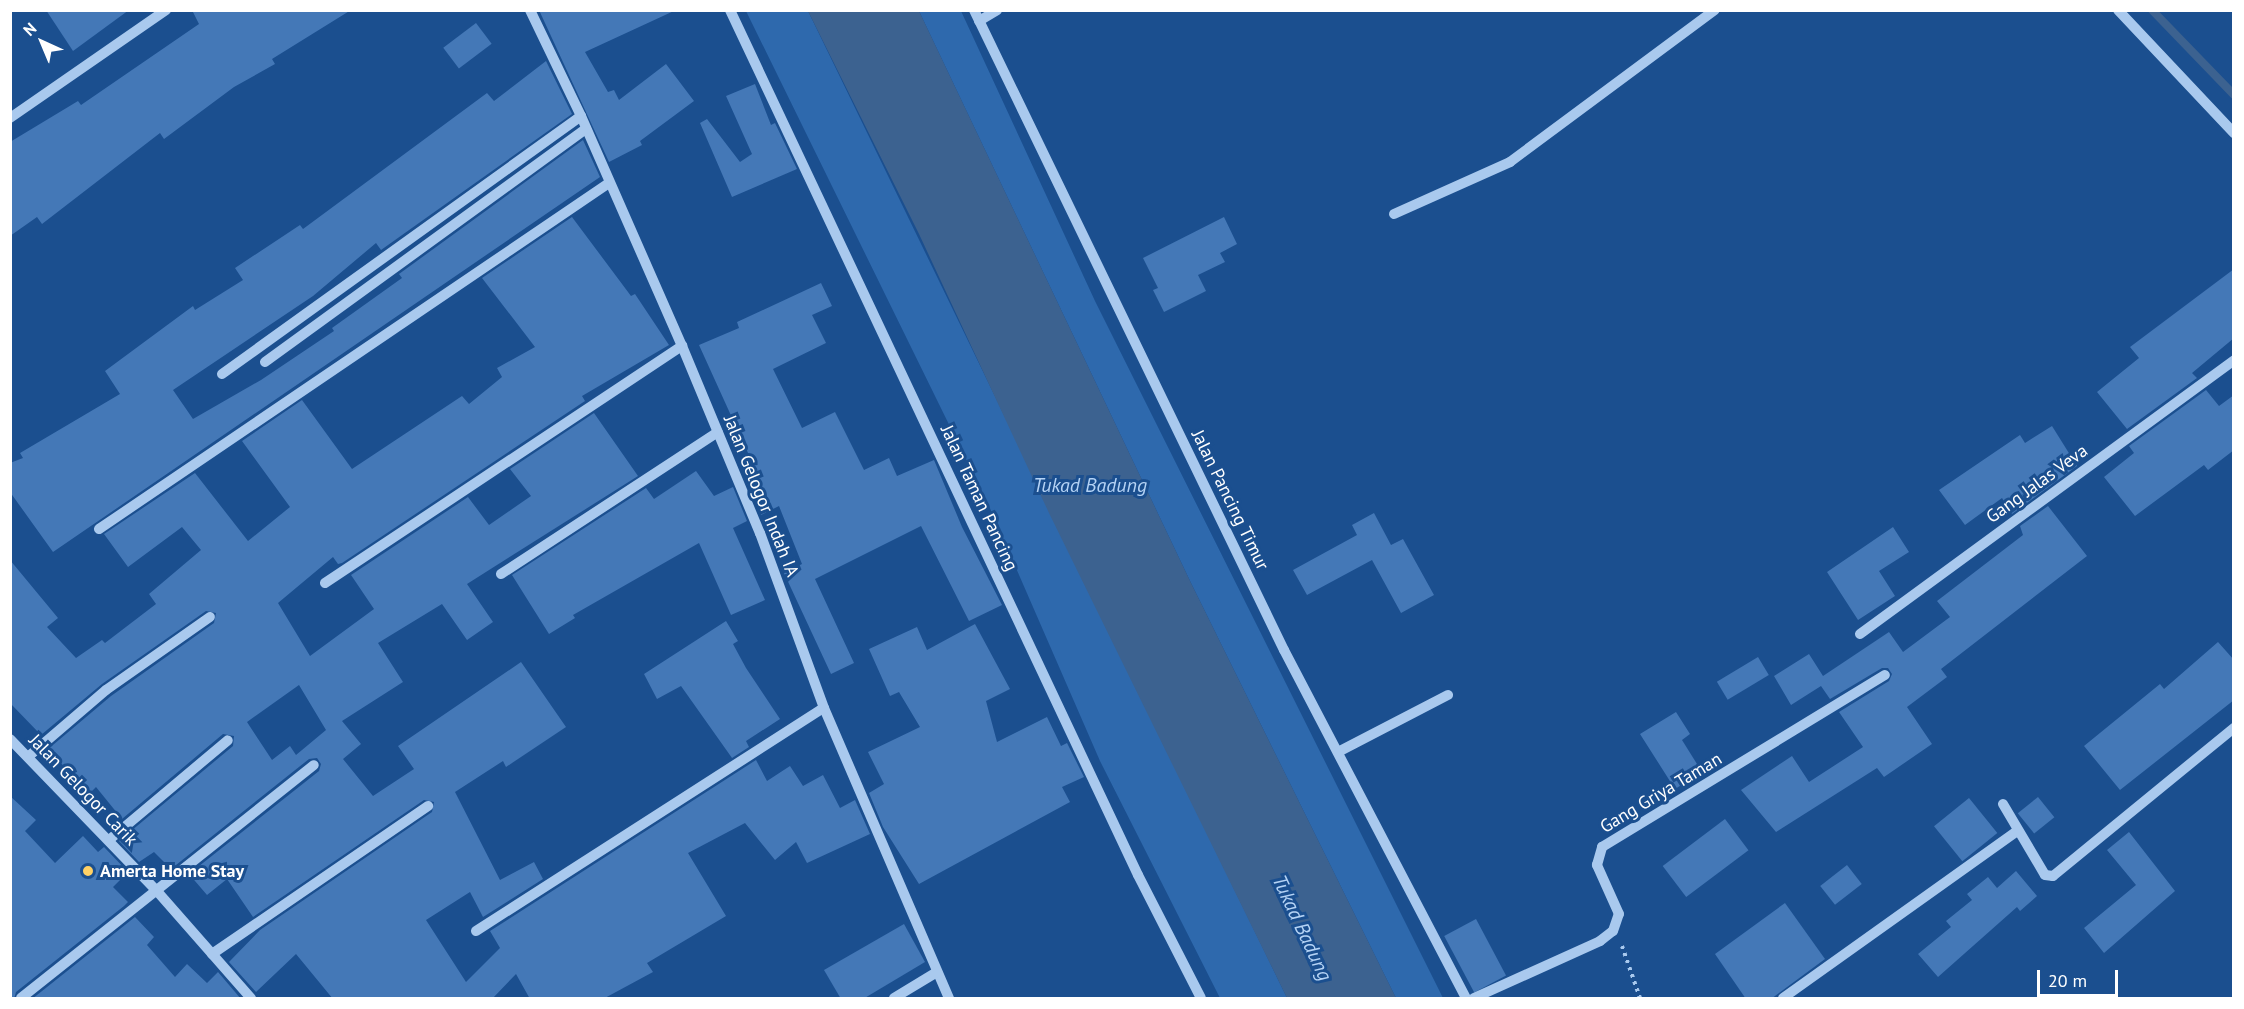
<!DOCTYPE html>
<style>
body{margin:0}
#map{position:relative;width:2244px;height:1009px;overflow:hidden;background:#1b4f8f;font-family:"PT Sans",sans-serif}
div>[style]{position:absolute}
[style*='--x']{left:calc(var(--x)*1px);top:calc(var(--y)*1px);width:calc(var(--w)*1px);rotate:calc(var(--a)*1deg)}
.green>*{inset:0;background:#2e69ad}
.water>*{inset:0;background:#3c6290}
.stream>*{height:8px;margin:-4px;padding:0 4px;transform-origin:4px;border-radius:4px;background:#3c6290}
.building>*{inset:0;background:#4478b7;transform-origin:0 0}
.path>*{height:4px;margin-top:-2px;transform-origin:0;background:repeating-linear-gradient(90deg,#a9c9ee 0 3px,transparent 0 7.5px)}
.minor>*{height:10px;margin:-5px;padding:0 5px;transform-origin:5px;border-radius:5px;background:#a9c9ee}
.dots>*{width:16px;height:16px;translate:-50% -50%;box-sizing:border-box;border:3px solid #1b4f8f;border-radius:50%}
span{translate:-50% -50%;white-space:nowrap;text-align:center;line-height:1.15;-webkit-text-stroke:6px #1b4f8f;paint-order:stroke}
.street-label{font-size:18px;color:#fff}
.poi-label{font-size:18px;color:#fff;font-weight:700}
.left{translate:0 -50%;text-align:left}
.water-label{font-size:20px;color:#b5d3f5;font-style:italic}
.frame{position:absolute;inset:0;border:12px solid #fff;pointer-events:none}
.north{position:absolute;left:12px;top:12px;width:60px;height:60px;-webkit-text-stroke:4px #1b4f8f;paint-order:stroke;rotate:316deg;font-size:16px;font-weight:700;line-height:24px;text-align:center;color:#fff}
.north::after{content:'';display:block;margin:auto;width:21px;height:27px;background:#fff;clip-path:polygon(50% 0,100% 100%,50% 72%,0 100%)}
.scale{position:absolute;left:2037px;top:970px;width:81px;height:27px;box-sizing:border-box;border:3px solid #fff;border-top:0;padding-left:8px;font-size:18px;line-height:21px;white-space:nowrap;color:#fff;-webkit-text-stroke:4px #1b4f8f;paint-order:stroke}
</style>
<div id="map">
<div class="green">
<i style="clip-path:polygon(746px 11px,808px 11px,1287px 998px,1220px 998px,1100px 761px,989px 506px)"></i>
<i style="clip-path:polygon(919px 11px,961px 11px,1095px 301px,1443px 998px,1396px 998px,1191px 583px)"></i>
</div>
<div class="water">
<i style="clip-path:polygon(808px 11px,919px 11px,1191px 583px,1396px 998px,1287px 998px,1049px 513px,919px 234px)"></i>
</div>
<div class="stream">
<i style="--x:2152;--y:10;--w:118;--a:46"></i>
</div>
<div class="building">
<i style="clip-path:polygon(46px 10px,129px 10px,73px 51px)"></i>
<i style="clip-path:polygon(192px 10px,351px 10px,272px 59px,275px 64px,234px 87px,164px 139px,160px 133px,42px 224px,37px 217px,10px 236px,10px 142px,78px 101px,81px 105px,199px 24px)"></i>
<i style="clip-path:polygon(539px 10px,676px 10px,585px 52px,608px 92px,614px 90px,619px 100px,666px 64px,694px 101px,640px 141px,642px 145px,609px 162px)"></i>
<i style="left:476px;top:23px;width:26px;height:41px;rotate:53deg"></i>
<i style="clip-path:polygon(546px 61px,572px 114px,381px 250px,376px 243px,313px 296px,173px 390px,193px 419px,261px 380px,334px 331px,332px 328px,402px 278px,399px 274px,583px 140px,600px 177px,53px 552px,10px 492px,10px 463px,23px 458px,20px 453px,120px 394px,105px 371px,193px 306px,195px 310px,243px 280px,235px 268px,300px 225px,303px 229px,487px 93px,494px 101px)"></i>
<i style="clip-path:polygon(755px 84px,771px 125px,775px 123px,797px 169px,732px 197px,700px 123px,707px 119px,740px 162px,752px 154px,726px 96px)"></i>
<i style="clip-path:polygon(evenodd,572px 217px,631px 296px,635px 294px,669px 345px,582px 396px,585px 401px,342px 563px,338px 564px,333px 557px,278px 603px,310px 656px,374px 609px,351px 575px,468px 497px,489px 525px,531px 496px,510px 469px,594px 413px,638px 476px,467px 584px,493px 622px,467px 640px,442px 604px,378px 643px,403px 682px,342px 721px,361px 744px,343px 759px,373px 796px,414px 769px,398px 746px,521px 662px,566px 727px,506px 767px,503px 761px,455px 792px,500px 880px,534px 862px,543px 879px,483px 917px,470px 892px,426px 920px,466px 982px,500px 948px,490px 931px,756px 760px,767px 781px,790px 766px,803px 786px,823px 775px,840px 808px,855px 800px,870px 834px,807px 863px,796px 842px,775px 860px,745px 823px,688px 853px,726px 916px,647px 963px,653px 972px,603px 999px,530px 999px,516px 974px,492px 999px,333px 999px,296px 954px,256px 992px,229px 962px,260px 930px,432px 812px,434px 802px,424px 800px,253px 917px,227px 879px,207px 895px,189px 874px,319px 771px,321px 764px,317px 758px,309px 759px,171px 869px,154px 852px,139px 862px,119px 841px,233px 746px,234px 736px,223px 734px,122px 819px,96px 787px,91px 792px,47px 750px,111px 696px,214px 623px,216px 613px,206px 611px,102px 684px,41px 735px,10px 703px,10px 560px,58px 618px,47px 627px,76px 658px,102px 640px,105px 643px,156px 604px,149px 594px,201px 550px,182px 527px,128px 567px,104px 534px,195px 473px,248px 541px,290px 507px,242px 441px,302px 400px,352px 469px,462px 396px,469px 404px,502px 377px,497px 368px,535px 347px,482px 278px,572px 217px,299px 685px,326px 730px,296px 755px,290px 746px,272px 760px,247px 722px,299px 685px)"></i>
<i style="clip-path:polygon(1224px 217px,1237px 244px,1220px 253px,1225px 262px,1198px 275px,1206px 291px,1164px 312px,1153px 290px,1158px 288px,1143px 258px)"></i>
<i style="clip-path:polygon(2234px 269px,2234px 338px,2192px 373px,2197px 378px,2127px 429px,2097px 392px,2139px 358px,2130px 347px)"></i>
<i style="clip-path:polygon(821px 283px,832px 306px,812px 315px,826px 343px,773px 369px,802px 428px,835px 412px,864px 470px,889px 458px,897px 476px,934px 460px,962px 527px,1002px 605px,969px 621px,921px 526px,815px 579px,854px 663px,831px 674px,784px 573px,802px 564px,779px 506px,761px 515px,746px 481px,758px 475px,699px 345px,739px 328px,737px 322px)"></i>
<i style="clip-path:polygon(2206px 390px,2219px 406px,2234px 395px,2234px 450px,2208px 470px,2204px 465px,2135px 516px,2104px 477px,2134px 453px,2129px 446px)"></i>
<i style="clip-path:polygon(2052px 426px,2077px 466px,2012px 514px,2002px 498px,1965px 525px,1939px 490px,2020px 435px,2025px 443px)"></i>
<i style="clip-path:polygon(696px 471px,714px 496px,733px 487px,747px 521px,733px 528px,765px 600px,731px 615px,699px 543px,573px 615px,575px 618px,549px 634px,512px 575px,646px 488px,654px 499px)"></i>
<i style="clip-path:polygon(2048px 506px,2087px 556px,1941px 669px,1947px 677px,1907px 707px,1932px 744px,1884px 777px,1877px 768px,1776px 832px,1741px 790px,1792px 756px,1809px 782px,1863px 747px,1839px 712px,1889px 681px,1892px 674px,1888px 668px,1882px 668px,1830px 699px,1821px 686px,1791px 705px,1774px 676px,1809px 654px,1823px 676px,1889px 632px,1903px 652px,1950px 617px,1937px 601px,2023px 535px,2020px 526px)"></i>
<i style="clip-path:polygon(1374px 513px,1391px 545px,1403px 539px,1434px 595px,1401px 613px,1372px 560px,1307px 595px,1293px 570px,1357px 535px,1352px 525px)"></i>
<i style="clip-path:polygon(1893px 527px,1909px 552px,1879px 571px,1895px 596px,1858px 620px,1827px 572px)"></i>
<i style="clip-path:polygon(726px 621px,738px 641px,733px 644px,746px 668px,780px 719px,746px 741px,749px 747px,732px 758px,681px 686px,657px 699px,644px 674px)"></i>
<i style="clip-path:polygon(975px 624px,1010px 689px,986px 701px,997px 742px,1047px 717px,1061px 746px,1067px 743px,1084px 777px,1062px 787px,1070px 802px,919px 884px,883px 827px,869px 793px,884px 784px,868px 752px,920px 727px,899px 692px,890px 696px,869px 649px,917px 627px,927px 650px)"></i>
<i style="clip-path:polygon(2218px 642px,2234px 660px,2234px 700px,2120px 790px,2084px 746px,2160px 684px,2164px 689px)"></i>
<i style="left:1758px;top:657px;width:21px;height:48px;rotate:59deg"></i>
<i style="clip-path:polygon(1676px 712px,1690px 734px,1682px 740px,1702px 772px,1675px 789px,1640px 734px)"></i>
<i style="clip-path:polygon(10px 796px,36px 820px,25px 831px,55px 863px,83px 836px,98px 852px,104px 847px,128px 872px,113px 887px,128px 902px,124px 906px,16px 992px,14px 999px,10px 999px)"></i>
<i style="left:2038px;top:797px;width:26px;height:26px;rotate:51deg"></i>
<i style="left:1969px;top:798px;width:45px;height:45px;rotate:51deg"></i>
<i style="left:1725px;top:819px;width:39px;height:78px;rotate:53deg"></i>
<i style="clip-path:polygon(2129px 832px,2175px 891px,2104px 953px,2084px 928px,2136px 885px,2107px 850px)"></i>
<i style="left:1847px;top:865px;width:24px;height:34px;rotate:52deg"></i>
<i style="clip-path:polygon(2016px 871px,2037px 896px,2020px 911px,2017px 907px,1938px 977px,1918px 954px,1951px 927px,1946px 921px,1972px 900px,1967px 894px,1988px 877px,1997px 888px)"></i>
<i style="clip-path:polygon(1785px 903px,1825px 959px,1771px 999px,1746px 999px,1715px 954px)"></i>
<i style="clip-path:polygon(135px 917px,154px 937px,147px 945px,175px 977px,187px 964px,207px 983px,218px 972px,241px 999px,32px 999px)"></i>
<i style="left:1476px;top:919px;width:64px;height:36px;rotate:62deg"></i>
<i style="clip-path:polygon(904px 924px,925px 962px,863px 999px,841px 999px,824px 970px)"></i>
</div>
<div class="path">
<i style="--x:1622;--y:946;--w:55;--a:70.9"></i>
</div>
<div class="minor">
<i style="--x:530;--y:10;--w:118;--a:64.3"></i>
<i style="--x:581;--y:116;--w:251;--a:66.3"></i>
<i style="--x:682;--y:346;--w:203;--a:67.4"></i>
<i style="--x:760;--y:533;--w:186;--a:69.9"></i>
<i style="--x:824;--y:708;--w:316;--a:66.7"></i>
<i style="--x:730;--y:10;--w:956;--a:64.75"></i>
<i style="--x:1138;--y:875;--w:138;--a:62.9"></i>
<i style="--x:974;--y:10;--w:711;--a:64.16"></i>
<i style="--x:1284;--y:650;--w:393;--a:62.4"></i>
<i style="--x:2118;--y:10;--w:169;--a:46.7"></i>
<i style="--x:979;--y:21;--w:21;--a:-31"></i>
<i style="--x:10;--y:118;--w:190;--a:-34.7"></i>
<i style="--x:1394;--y:214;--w:127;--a:-24.1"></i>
<i style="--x:1510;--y:162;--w:255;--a:-36.6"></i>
<i style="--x:265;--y:362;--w:397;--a:-36"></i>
<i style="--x:222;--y:374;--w:442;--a:-35.7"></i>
<i style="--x:99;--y:529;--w:616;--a:-34.15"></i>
<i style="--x:501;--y:574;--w:259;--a:-33.2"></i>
<i style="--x:325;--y:583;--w:429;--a:-33.6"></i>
<i style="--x:1860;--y:634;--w:464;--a:-36.2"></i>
<i style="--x:10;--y:739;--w:210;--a:46"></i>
<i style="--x:156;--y:890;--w:144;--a:48.7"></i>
<i style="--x:1338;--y:752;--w:124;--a:-27.4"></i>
<i style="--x:29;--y:756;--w:101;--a:-40.6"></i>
<i style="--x:106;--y:690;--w:127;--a:-35.1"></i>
<i style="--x:2003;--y:804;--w:82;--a:59.4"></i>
<i style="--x:2045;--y:875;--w:8;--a:7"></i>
<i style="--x:2053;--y:876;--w:234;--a:-39.3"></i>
<i style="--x:109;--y:840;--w:155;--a:-40"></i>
<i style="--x:476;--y:931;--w:413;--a:-32.7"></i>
<i style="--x:212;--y:954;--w:262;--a:-34.4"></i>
<i style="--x:21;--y:998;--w:374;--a:-38.5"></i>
<i style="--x:894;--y:998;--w:50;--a:-31.2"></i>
<i style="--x:1474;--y:998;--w:138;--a:-24.3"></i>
<i style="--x:1600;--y:941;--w:16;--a:-38"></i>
<i style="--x:1613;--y:931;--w:18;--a:-71"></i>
<i style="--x:1619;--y:914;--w:54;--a:-114.2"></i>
<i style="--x:1597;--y:865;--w:19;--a:-74"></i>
<i style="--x:1602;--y:847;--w:331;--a:-31.3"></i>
<i style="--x:1783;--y:998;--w:287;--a:-35.5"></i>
</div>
<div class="dots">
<i style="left:88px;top:871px;background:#ffd166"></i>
</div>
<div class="street-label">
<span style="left:2037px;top:484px;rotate:-36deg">Gang Jalas Veva</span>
<span style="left:761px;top:496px;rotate:68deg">Jalan Gelogor Indah IA</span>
<span style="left:979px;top:498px;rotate:65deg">Jalan Taman Pancing</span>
<span style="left:1230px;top:500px;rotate:64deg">Jalan Pancing Timur</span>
<span style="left:83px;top:790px;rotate:46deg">Jalan Gelogor Carik</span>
<span style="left:1661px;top:793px;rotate:-31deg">Gang Griya Taman</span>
</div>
<div class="poi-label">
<span class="left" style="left:100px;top:871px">Amerta Home Stay</span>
</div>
<div class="water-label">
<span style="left:1090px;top:485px">Tukad Badung</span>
<span style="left:1302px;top:928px;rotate:65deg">Tukad Badung</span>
</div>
<div class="frame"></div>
<div class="north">N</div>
<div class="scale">20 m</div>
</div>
